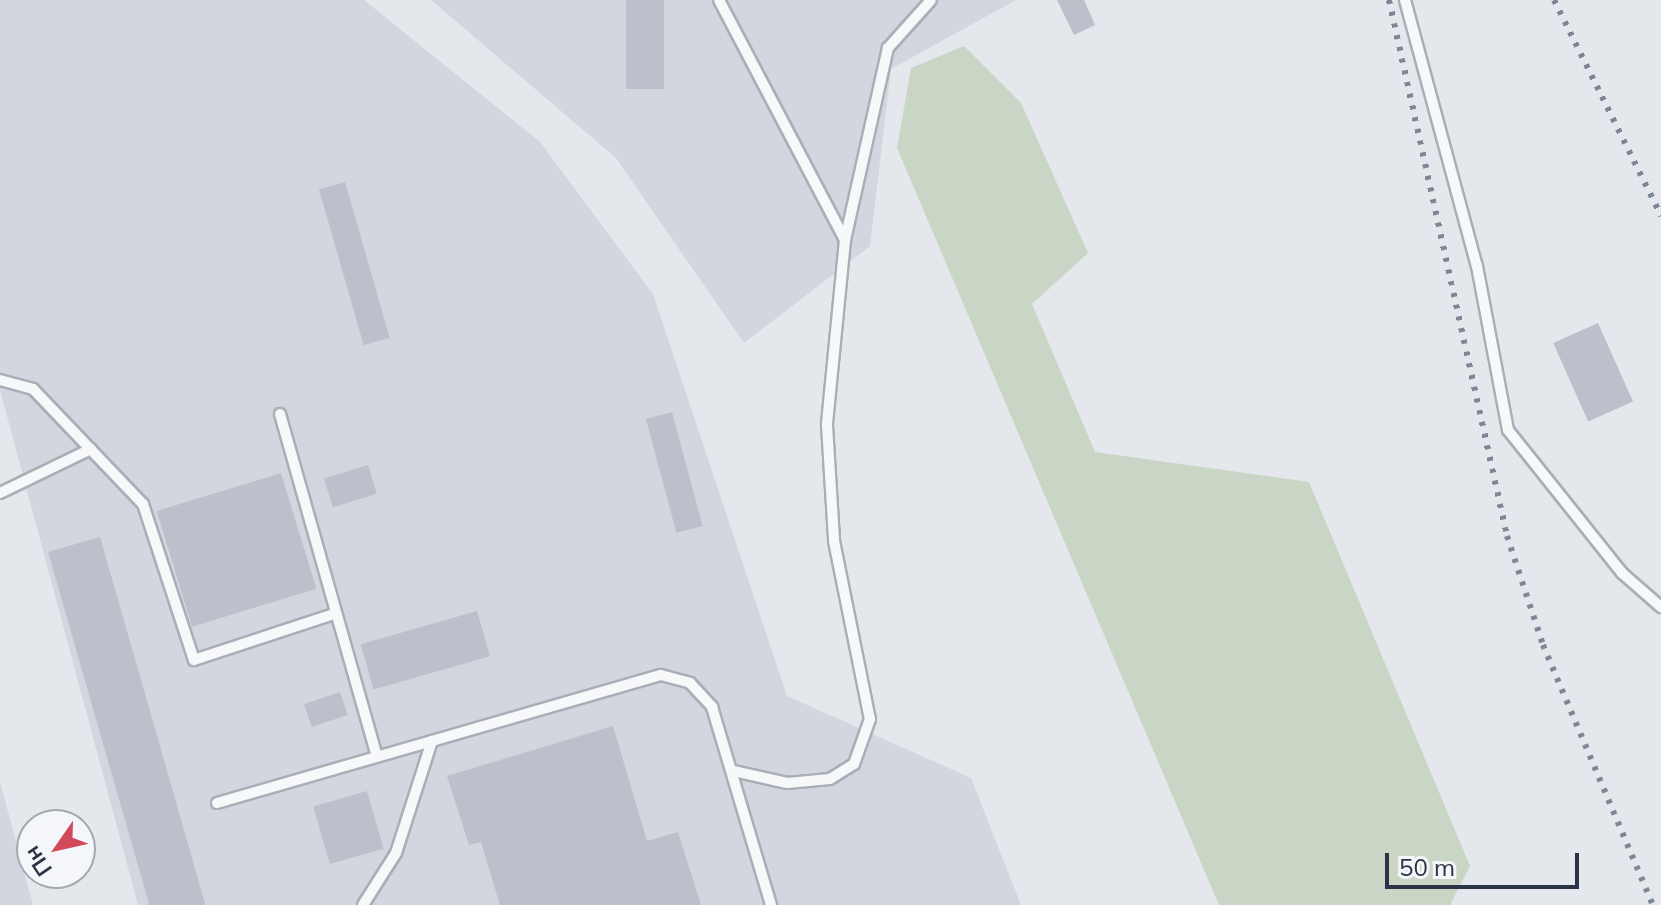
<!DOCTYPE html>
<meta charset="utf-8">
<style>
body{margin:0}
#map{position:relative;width:1661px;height:905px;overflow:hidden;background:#e4e7ec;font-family:Mulish,sans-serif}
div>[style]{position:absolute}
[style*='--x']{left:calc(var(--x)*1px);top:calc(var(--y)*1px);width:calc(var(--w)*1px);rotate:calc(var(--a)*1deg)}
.built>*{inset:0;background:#d2d6de}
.green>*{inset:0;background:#c9d6c5}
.building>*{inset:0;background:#bbc0ca;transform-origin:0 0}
.roads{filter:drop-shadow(2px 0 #a9aeb7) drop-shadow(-2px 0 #a9aeb7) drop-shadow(0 2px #a9aeb7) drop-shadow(0 -2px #a9aeb7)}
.lane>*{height:10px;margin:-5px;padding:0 5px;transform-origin:5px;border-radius:5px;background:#f7f8fa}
.rail>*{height:6px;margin-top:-3px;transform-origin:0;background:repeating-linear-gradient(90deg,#7d8696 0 4px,transparent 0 12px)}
span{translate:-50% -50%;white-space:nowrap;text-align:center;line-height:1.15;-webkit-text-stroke:6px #f4f6f9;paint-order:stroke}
.north{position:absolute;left:16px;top:809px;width:80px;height:80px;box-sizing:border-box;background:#f4f6f9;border:2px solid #a4a8b1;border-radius:50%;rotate:236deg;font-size:22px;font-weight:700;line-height:32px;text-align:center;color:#2b3445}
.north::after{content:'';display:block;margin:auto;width:28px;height:36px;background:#d1495b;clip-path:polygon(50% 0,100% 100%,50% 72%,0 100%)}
.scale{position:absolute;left:1385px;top:853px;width:194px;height:36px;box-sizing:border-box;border:4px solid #2b3445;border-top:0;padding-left:10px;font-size:24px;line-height:28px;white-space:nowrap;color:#2b3445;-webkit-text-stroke:6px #f4f6f9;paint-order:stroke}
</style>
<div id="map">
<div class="built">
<i style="clip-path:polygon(0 0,364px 0,540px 142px,653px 294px,787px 696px,971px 778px,1021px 905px,138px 905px,0 390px)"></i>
<i style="clip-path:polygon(431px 0,1016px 0,891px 69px,870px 246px,744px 343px,616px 158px)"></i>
<i style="clip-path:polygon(0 782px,33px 905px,0 905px)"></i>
</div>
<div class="green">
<i style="clip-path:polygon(964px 46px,1021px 103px,1088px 253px,1032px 304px,1095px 452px,1309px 482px,1470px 866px,1450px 905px,1219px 905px,897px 148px,911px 68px)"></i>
</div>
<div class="building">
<i style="left:626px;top:0;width:38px;height:89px"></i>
<i style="clip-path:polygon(1057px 0,1084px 0,1095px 25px,1074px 35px)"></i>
<i style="left:345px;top:182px;width:162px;height:27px;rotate:74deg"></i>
<i style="left:1598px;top:323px;width:86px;height:49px;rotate:66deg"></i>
<i style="left:672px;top:412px;width:118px;height:27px;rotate:75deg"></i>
<i style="left:368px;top:465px;width:30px;height:46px;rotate:73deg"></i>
<i style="left:281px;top:473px;width:121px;height:130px;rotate:73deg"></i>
<i style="left:100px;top:537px;width:382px;height:54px;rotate:74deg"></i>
<i style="left:477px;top:611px;width:47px;height:121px;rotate:74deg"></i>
<i style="left:340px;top:692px;width:24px;height:38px;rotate:71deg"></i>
<i style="clip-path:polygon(613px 726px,647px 841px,678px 832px,701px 905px,500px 905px,481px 842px,469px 845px,447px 776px)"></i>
<i style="left:367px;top:791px;width:60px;height:56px;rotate:74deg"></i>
</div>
<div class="roads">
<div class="lane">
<i style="--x:719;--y:0;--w:271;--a:62.3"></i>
<i style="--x:845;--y:240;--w:186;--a:95.6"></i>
<i style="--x:827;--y:425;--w:116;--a:86.5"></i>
<i style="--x:834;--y:541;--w:182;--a:78.6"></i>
<i style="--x:870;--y:719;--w:48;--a:109.6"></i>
<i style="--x:854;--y:764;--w:28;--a:148"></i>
<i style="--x:830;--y:779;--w:43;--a:174.7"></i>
<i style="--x:787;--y:783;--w:54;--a:-167.2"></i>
<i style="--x:1405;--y:0;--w:276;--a:74.9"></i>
<i style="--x:1477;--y:266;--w:167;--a:79.3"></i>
<i style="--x:1508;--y:430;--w:183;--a:51.4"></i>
<i style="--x:1622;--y:573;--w:52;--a:41.1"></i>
<i style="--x:845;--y:240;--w:197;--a:-77.4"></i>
<i style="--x:888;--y:48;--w:64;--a:-48.1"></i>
<i style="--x:0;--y:380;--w:34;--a:15"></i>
<i style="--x:33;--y:389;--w:159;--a:46.3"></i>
<i style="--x:143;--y:504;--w:164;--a:71.9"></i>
<i style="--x:194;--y:660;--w:147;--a:-18.2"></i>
<i style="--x:280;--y:414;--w:356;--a:74.2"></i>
<i style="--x:0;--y:493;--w:101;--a:-25.8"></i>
<i style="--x:217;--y:803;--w:462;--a:-16.1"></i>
<i style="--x:661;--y:675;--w:30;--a:15"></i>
<i style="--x:690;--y:683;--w:33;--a:47"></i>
<i style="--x:712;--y:707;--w:207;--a:73.4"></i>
<i style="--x:363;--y:905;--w:62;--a:-57.6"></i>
<i style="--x:396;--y:853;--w:118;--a:-72.2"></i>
</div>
</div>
<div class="rail">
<i style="--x:1389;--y:0;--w:549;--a:77.58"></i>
<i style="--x:1507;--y:536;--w:115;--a:71.7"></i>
<i style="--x:1543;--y:645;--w:282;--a:67.1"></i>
<i style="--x:1554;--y:0;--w:241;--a:63.6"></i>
</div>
<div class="north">Пн</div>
<div class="scale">50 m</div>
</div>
